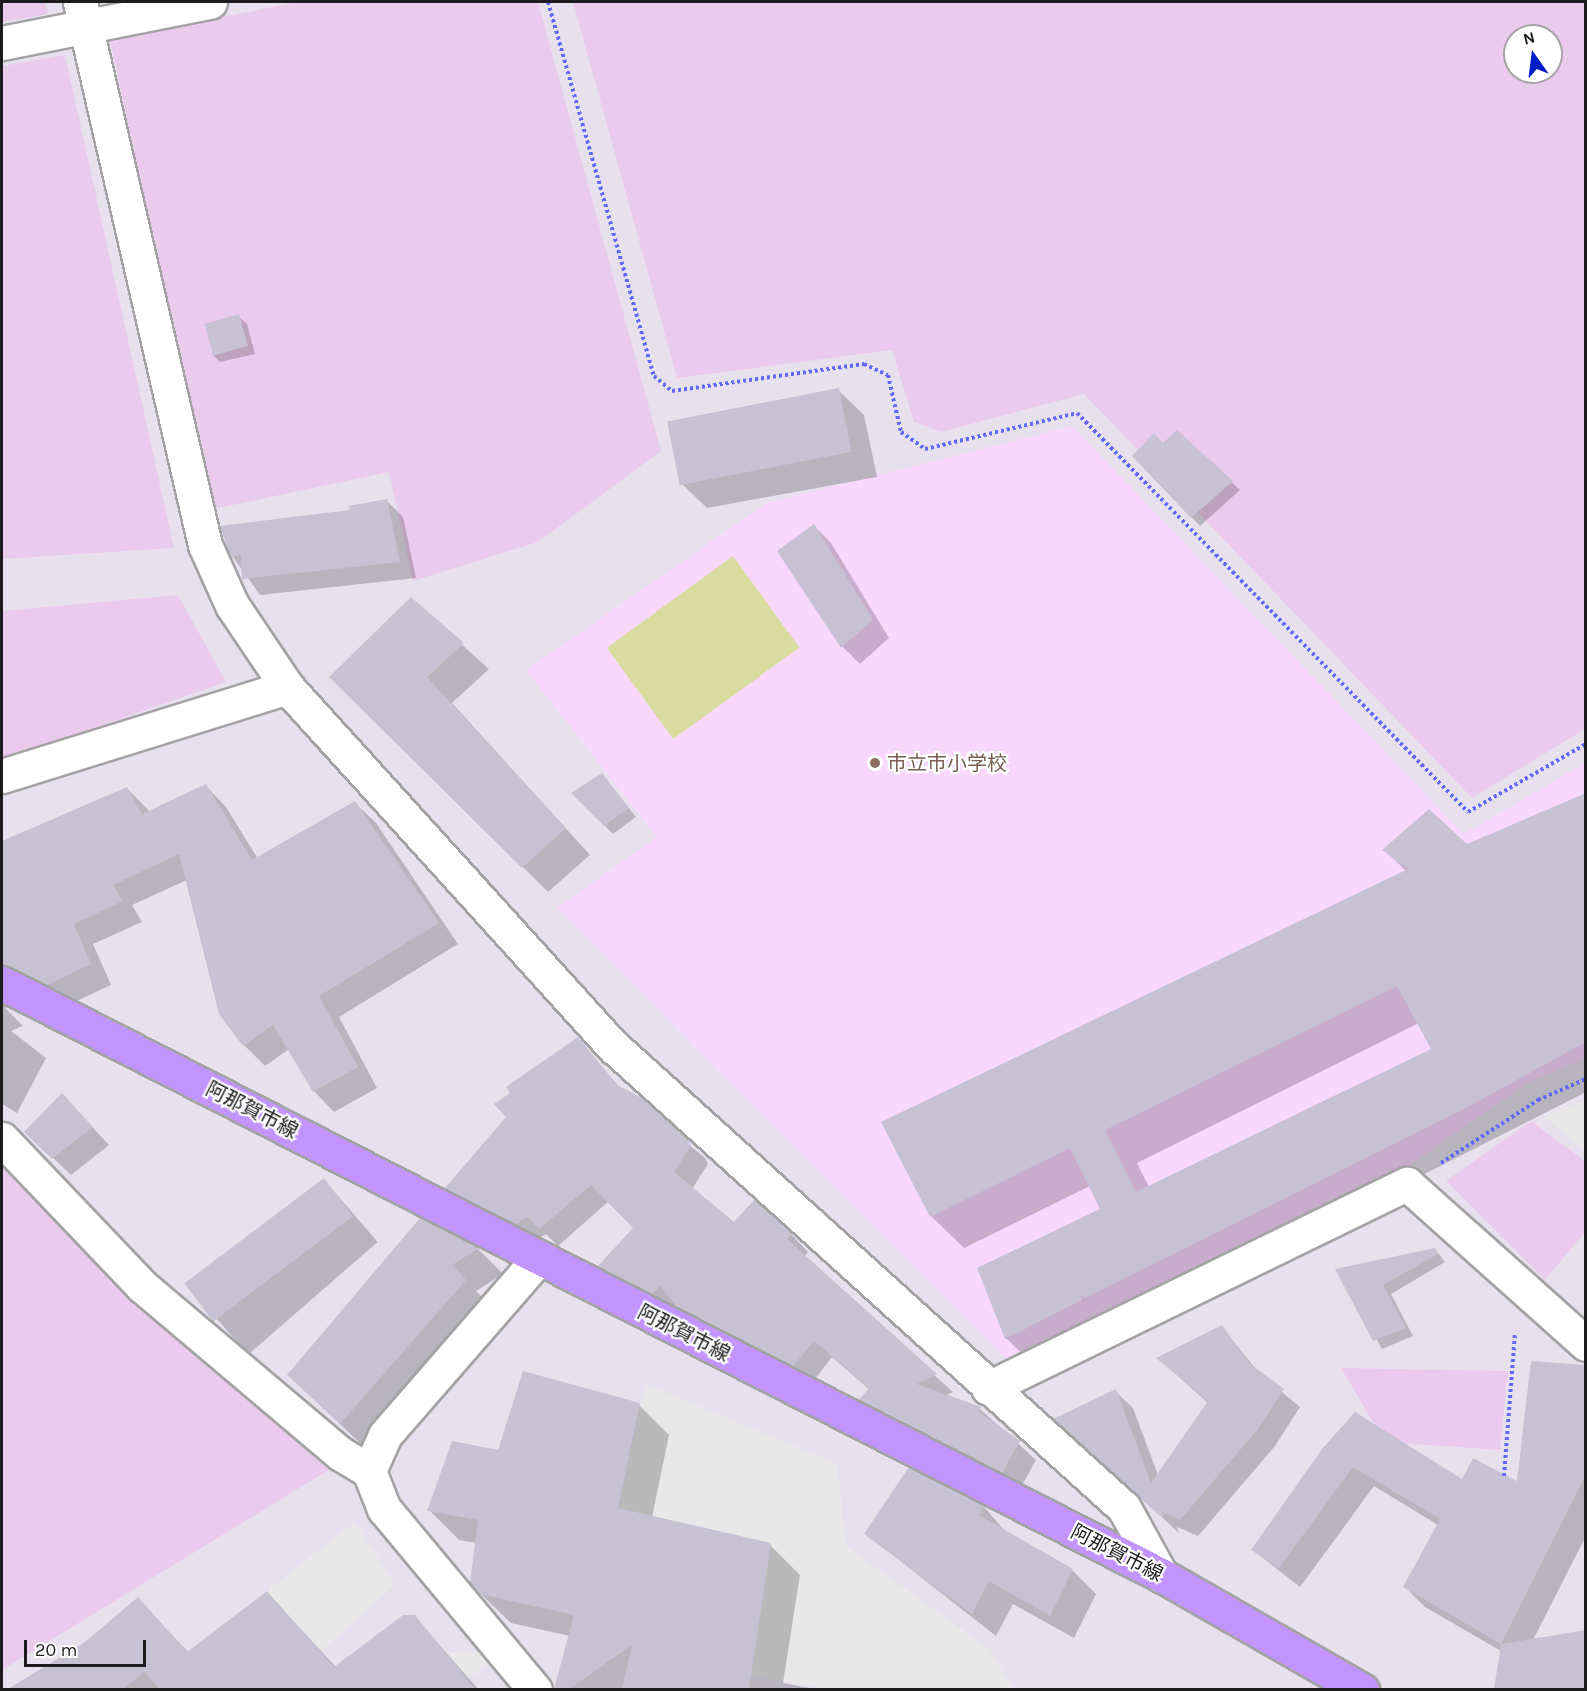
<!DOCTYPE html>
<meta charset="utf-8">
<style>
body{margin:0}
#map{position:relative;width:1587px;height:1691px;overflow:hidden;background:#e7e1ee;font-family:Karla,"Noto Sans JP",sans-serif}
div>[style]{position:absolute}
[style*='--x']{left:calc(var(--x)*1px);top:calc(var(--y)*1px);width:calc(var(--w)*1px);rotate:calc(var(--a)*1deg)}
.education>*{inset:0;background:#f9d8ff}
.farmland>*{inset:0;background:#ebcbed}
.parking>*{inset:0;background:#e8e8e8}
.water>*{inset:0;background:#d8dd9f;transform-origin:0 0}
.shadow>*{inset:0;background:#0003;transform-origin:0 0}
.building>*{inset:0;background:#c7c1d4;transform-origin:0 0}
.path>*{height:4px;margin-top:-2px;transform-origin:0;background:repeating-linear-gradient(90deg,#6268fd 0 3px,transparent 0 6px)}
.roads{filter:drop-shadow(2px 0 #a3a3a3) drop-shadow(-2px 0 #a3a3a3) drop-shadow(0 2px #a3a3a3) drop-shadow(0 -2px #a3a3a3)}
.minor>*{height:33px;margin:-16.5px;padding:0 16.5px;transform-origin:16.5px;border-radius:16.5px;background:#fff}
.major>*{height:33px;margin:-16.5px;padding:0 16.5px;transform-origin:16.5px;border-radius:16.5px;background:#c295fe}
.dots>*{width:16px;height:16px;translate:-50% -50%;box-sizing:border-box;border:3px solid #fff;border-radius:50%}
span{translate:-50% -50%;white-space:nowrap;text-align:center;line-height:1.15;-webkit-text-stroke:4.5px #fff;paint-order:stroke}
.education-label{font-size:20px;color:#785e54}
.left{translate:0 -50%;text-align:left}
.street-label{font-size:20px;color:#1c1c1c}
.frame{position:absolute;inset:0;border:3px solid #1c1c1c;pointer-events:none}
.north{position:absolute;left:1503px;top:24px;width:60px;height:60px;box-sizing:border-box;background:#fff;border:2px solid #a4a4a4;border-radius:50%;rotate:346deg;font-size:16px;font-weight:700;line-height:24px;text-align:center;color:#1c1c1c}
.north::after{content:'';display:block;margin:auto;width:21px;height:27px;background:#001dc7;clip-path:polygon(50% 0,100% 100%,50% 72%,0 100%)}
.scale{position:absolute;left:24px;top:1640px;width:122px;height:27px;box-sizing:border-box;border:3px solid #1c1c1c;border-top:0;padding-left:8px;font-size:18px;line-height:21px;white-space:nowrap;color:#1c1c1c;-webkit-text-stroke:4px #fff;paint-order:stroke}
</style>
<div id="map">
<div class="education">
<i style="clip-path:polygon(1072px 426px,1464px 834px,1585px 763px,1585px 1059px,1529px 1082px,1387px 1181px,1011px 1364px,557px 908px,657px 837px,526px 670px,767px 503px)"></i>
</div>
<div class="farmland">
<i style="clip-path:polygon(2px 2px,45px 2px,48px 14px,2px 22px)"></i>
<i style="clip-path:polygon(299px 2px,538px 2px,661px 451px,538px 542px,413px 581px,389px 472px,209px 510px,110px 39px)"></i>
<i style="clip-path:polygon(evenodd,573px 2px,1585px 2px,1585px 729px,1472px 798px,1084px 394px,941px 432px,914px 422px,892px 350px,677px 378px,573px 2px,1515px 36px,1551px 36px,1551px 72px,1515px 72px,1515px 36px)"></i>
<i style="clip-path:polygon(65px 55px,174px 548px,2px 559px,2px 66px)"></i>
<i style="clip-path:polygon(178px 595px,226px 682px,2px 760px,2px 611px)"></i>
<i style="clip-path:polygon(1531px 1121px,1585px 1161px,1585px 1232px,1545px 1280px,1446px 1181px)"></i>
<i style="clip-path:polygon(2px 1158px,97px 1261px,214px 1371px,332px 1468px,2px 1670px)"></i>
<i style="clip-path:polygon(1341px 1368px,1508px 1371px,1500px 1450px,1385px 1442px)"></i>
</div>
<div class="parking">
<i style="clip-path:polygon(1585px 1100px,1585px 1151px,1544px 1117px)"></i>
<i style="clip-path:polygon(646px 1384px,837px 1464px,846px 1546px,989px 1649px,1014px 1689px,828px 1689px,737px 1673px,771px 1543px,618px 1508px)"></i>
<i style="clip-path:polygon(355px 1522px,395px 1585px,321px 1651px,267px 1591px)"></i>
<i style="clip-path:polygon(504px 1652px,454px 1689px,325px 1690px,378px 1654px)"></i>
</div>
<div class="water">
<i style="left:733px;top:556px;width:113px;height:156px;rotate:54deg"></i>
</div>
<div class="shadow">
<i style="clip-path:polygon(238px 316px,247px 324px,255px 354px,220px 362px,212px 354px)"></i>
<i style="clip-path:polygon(838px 390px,864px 415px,877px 477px,707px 508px,681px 483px)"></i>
<i style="clip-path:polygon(1177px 432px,1240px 490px,1200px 526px,1134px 456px,1163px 445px)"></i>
<i style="clip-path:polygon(386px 500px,403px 517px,416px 578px,260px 595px,233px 557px)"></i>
<i style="clip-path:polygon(814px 526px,831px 543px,889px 638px,860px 664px,843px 647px)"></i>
<i style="clip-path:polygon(411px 599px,489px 669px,452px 703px,590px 855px,548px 892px,331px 677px)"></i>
<i style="clip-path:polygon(602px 775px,636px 817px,613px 834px,573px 793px)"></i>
<i style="clip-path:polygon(206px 786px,226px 807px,258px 859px,355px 803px,376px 823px,458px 944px,339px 1017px,377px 1088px,334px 1112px,314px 1091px,289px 1049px,265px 1066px,244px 1045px,220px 1013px,187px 880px,132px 905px,142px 922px,93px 944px,111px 985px,68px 1005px,6px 995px,6px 1009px,23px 1026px,11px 1031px,46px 1058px,17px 1113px,2px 1104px,2px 842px,127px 788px,150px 812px)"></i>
<i style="clip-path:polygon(evenodd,1586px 795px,1586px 1092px,1039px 1370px,1006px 1338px,1102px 1210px,1090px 1186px,964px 1248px,931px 1216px,1406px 871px,1385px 850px,1466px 845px,1586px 795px,1419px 1023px,1433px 1050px,1149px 1187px,1137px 1163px,1419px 1023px)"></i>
<i style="clip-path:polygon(578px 1039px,621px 1089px,705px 1158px,708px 1164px,692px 1189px,734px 1224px,791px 1234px,808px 1252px,804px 1257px,953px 1392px,945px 1396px,980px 1409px,1036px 1460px,1020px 1489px,879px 1417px,861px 1400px,870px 1390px,832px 1357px,812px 1383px,698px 1325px,677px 1304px,670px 1311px,617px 1283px,600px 1266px,635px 1228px,609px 1201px,558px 1246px,546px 1234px,534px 1241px,465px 1206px,447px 1188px)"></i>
<i style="clip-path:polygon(62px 1095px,109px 1145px,71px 1175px,26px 1132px)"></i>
<i style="left:324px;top:1180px;width:82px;height:172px;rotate:49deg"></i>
<i style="clip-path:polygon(421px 1220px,478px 1249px,503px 1274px,476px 1291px,491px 1306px,366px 1449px,315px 1400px)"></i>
<i style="clip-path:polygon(1435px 1249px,1445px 1262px,1391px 1294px,1413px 1336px,1382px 1349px,1337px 1270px)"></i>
<i style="clip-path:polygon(1222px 1327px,1259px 1373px,1300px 1407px,1275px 1446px,1198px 1536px,1177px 1527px,1179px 1533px,1073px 1436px,1115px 1391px,1133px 1408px,1158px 1475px,1208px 1403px,1159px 1359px)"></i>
<i style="clip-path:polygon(1586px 1368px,1586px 1536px,1533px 1640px,1586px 1631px,1586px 1690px,1496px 1690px,1501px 1651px,1425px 1607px,1405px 1587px,1438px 1525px,1374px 1486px,1300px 1587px,1253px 1550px,1323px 1450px,1462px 1481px,1519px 1484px)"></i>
<i style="clip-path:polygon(639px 1405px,669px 1435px,652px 1517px,770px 1545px,800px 1575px,783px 1683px,820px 1690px,556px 1690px,570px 1636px,511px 1623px,480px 1593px,477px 1543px,459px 1540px,429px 1510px,499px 1452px)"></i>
<i style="clip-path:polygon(984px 1507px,1006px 1532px,1072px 1570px,1096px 1594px,1074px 1638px,1013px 1604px,996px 1636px,866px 1534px)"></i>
<i style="clip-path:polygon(267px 1593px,336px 1667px,415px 1617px,479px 1690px,39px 1690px,28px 1679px,86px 1643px,138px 1599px,189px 1653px)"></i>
</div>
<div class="building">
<i style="left:239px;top:314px;width:33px;height:36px;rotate:74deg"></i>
<i style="left:839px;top:388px;width:65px;height:175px;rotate:79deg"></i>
<i style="clip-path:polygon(1177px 430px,1233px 481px,1191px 518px,1132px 456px,1154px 433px,1163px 443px)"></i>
<i style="clip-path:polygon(387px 499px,400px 562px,242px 579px,241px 555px,231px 558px,220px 526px,350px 510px,348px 506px)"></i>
<i style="clip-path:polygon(814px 524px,873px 620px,841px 648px,777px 551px)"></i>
<i style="clip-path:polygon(411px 597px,464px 643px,427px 677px,566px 828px,522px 868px,329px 677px)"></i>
<i style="clip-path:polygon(602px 773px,629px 808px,604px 826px,571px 793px)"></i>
<i style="clip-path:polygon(206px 784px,252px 860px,355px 801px,439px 923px,319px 996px,358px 1067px,313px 1092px,273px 1025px,243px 1046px,219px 1014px,179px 854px,113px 885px,123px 901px,74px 924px,91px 964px,47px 985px,2px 964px,2px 841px,127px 787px,142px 814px)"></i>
<i style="clip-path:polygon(evenodd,1586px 793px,1586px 1042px,1464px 1109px,1085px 1298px,1080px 1295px,1082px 1300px,1005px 1339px,977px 1268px,1100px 1209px,1070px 1148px,930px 1217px,881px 1122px,1408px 869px,1382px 850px,1429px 809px,1467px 844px,1586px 793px,1397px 986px,1431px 1049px,1136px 1192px,1105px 1130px,1397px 986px)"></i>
<i style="clip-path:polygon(578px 1037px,617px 1085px,642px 1098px,688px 1139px,691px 1146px,674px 1172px,734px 1222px,755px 1199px,792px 1233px,787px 1239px,937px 1374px,917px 1384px,981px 1407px,979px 1412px,1020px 1441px,1002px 1473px,859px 1400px,869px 1388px,814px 1341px,793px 1366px,678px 1307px,660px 1286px,652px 1294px,598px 1266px,633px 1228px,591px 1185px,539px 1229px,528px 1217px,516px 1224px,445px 1188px,506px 1117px,494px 1104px,510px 1093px,506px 1087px)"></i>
<i style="clip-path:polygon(62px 1093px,93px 1127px,52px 1159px,24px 1132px)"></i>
<i style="left:324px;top:1178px;width:48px;height:175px;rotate:53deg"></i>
<i style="clip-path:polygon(420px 1218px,479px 1248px,452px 1265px,466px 1280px,340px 1424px,287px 1375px)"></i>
<i style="clip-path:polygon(1435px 1248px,1438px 1254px,1383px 1285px,1406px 1328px,1373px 1341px,1335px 1269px)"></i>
<i style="clip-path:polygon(1222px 1325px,1249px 1363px,1284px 1389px,1258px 1429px,1180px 1520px,1162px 1512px,1165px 1520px,1053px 1419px,1116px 1389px,1151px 1483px,1208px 1401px,1156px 1358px)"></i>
<i style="clip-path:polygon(1531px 1361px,1586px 1365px,1586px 1475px,1501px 1644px,1403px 1587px,1440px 1519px,1353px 1467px,1279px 1568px,1251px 1550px,1322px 1449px,1355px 1412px,1462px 1479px,1473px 1458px,1517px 1481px)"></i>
<i style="clip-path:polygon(523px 1371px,640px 1403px,618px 1508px,771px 1543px,749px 1689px,622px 1689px,632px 1645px,569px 1689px,554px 1689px,574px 1615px,479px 1594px,470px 1583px,478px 1520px,427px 1511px,452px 1441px,498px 1450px)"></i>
<i style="clip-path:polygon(909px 1467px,985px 1506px,979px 1515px,1073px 1569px,1050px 1616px,989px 1581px,972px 1614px,864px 1534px)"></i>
<i style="clip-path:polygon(267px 1591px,334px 1667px,403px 1615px,415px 1615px,475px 1689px,160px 1689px,144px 1672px,124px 1689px,8px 1689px,85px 1642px,138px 1597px,187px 1652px)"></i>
<i style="clip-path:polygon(1586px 1630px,1586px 1689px,1494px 1689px,1501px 1644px)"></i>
</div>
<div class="path">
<i style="--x:548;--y:2;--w:389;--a:74.2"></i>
<i style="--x:654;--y:376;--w:23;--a:40"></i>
<i style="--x:672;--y:391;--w:194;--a:-8"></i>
<i style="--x:864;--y:364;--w:26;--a:25"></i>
<i style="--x:888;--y:375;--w:58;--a:77.2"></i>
<i style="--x:901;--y:432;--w:29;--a:35"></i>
<i style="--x:925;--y:449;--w:156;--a:-13.3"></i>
<i style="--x:1077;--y:413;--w:559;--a:45.58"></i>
<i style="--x:1468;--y:812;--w:136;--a:-30"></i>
<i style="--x:1441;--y:1163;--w:116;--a:-33"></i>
<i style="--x:1538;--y:1100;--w:52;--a:-23.6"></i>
<i style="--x:1504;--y:1476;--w:143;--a:-85.6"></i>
</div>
<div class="roads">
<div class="minor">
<i style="--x:80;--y:2;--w:557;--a:77.04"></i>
<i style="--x:205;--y:545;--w:66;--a:65.8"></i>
<i style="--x:232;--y:605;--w:99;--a:56.1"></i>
<i style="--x:287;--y:687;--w:486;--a:47.8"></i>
<i style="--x:614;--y:1047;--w:687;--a:42.11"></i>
<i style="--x:1124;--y:1508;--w:77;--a:61.1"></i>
<i style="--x:2;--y:43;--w:212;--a:-11.2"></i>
<i style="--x:2;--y:776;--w:299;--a:-17.3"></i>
<i style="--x:2;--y:1139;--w:203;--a:46.4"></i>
<i style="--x:142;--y:1286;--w:260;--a:40.2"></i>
<i style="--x:341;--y:1454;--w:33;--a:31"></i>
<i style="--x:988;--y:1388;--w:466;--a:-26"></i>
<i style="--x:1407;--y:1184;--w:240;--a:41.8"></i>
<i style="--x:535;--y:1690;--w:236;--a:-129.8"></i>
<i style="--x:384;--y:1509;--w:41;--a:-111.5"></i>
<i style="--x:369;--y:1471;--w:39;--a:-66"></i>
<i style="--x:385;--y:1435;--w:235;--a:-49"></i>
</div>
<div class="major">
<i style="--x:2;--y:983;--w:1301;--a:27.06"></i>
<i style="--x:1161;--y:1575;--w:232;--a:29.8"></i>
</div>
</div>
<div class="dots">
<i style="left:875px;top:763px;background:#8d6e63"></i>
</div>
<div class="education-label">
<span class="left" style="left:887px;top:763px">市立市小学校</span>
</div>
<div class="street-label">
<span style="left:252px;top:1110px;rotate:27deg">阿那賀市線</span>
<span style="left:684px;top:1333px;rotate:27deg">阿那賀市線</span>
<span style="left:1117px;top:1553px;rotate:27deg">阿那賀市線</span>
</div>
<div class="frame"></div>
<div class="north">N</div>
<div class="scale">20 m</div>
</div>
